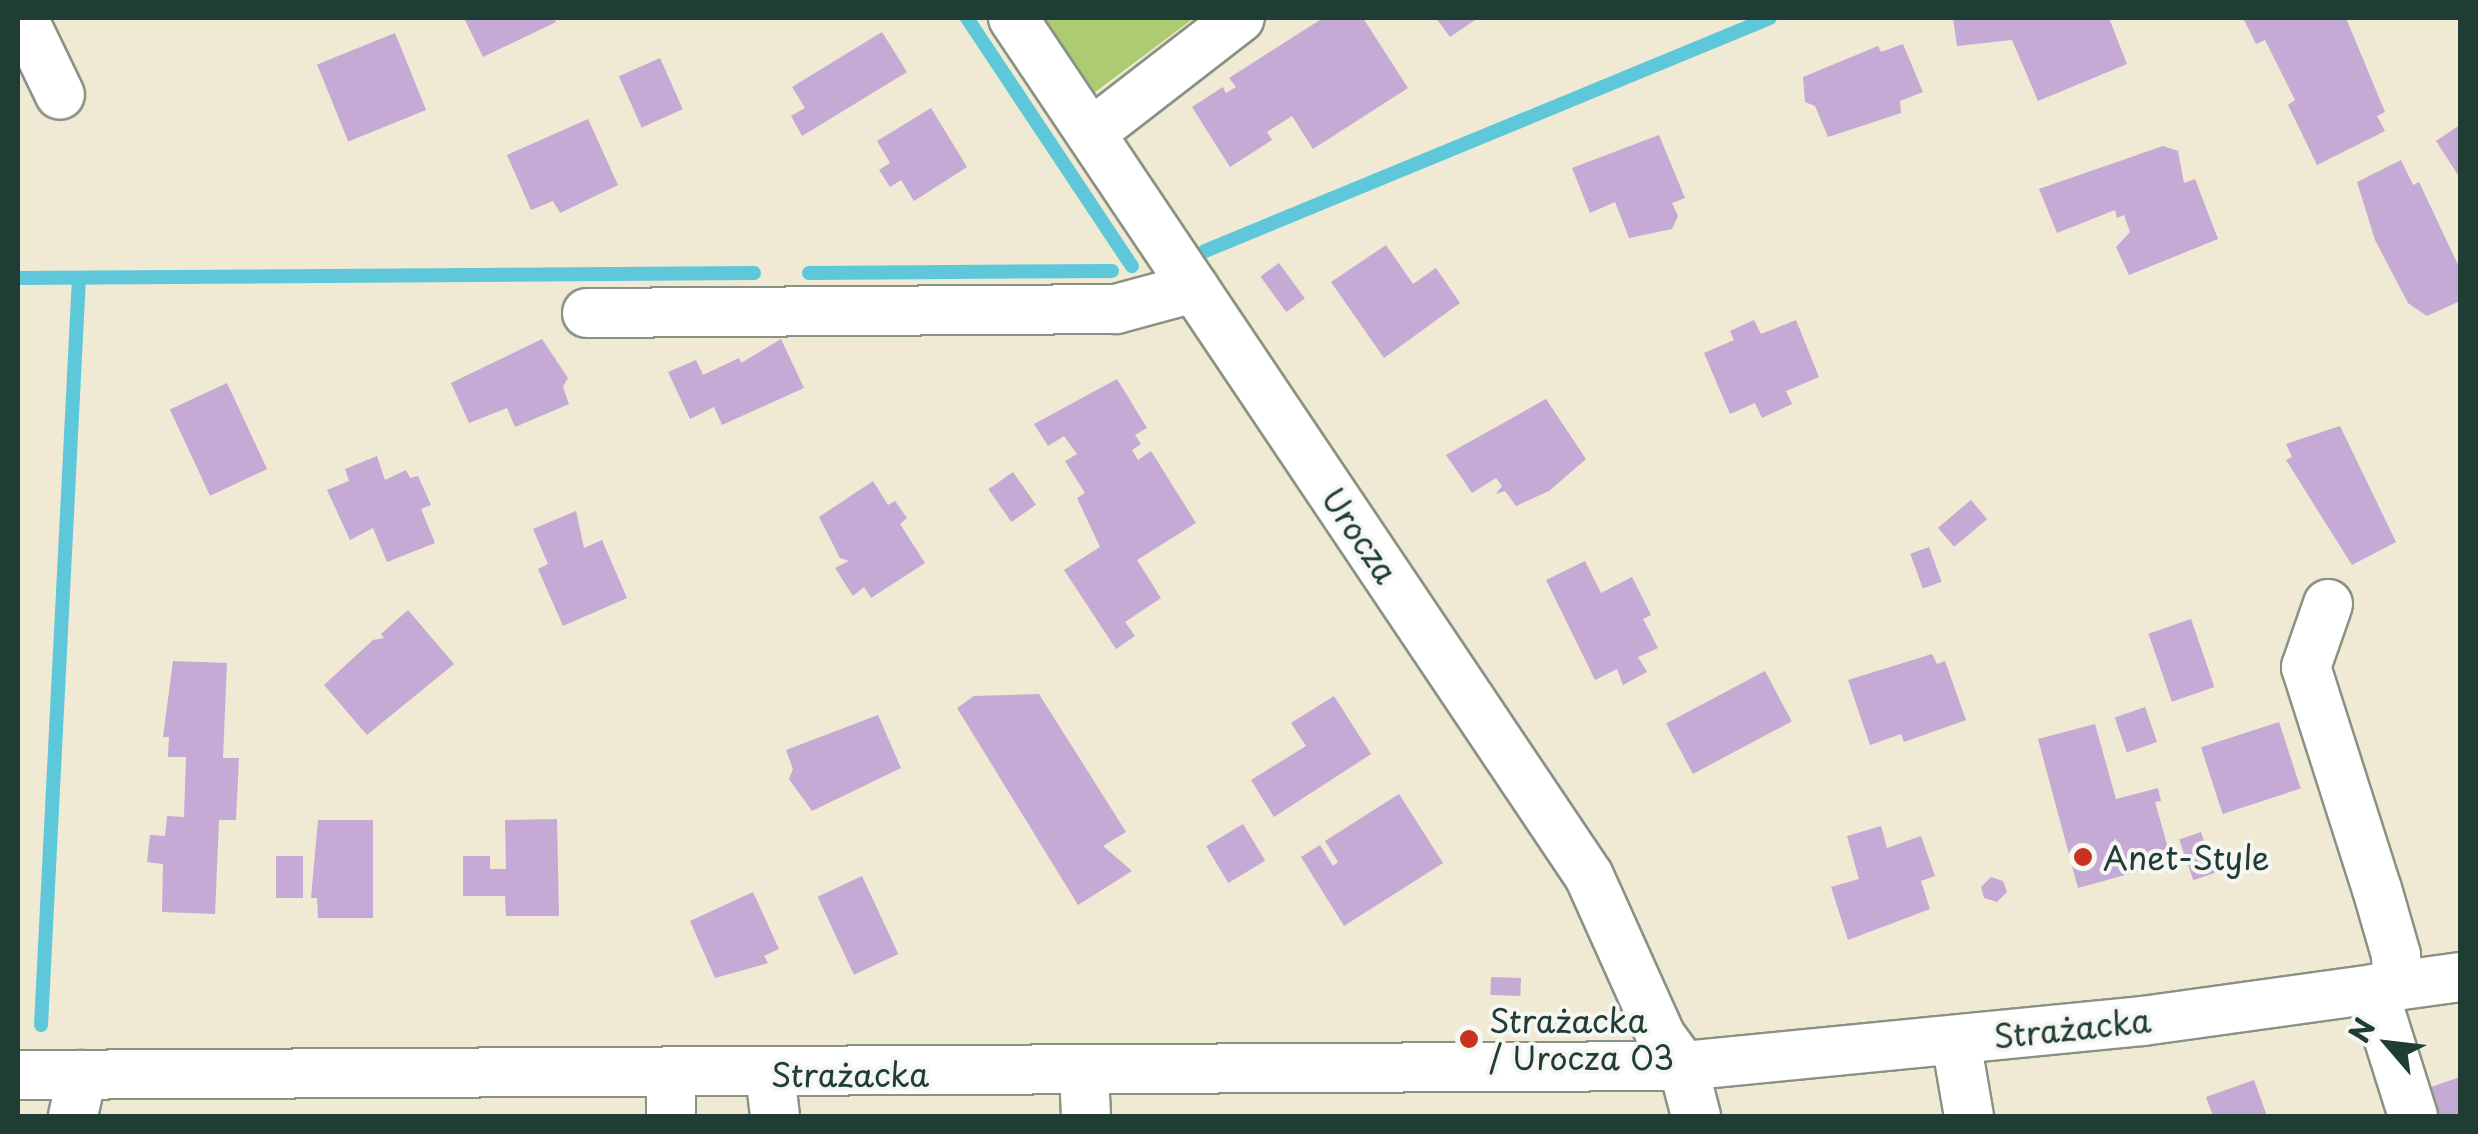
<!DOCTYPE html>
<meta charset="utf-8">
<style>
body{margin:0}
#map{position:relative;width:2478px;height:1134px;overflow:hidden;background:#f0e9d3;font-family:"Playpen Sans",sans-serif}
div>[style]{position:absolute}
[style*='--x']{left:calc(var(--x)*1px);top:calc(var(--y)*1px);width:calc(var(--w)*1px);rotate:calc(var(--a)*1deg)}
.green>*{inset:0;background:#accb72}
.stream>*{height:14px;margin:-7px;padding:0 7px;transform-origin:7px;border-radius:7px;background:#5ec8da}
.building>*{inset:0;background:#c4aad4;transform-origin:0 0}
.roads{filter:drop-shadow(2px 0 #889384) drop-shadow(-2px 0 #889384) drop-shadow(0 2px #889384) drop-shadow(0 -2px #889384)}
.minor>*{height:48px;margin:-24px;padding:0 24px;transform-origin:24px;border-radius:24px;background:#fff}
.dots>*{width:28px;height:28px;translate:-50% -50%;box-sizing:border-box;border:5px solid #f6f6f2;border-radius:50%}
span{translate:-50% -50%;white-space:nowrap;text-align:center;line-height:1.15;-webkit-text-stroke:8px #f6f6f2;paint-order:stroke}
.street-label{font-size:32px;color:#1f3d34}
.poi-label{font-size:32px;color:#1f3d34}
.left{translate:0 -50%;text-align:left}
.frame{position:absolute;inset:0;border:20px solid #1f3d34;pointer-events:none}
.north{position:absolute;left:2338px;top:994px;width:100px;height:100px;-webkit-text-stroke:8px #f6f6f2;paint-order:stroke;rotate:298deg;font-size:28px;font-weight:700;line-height:40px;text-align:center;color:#1f3d34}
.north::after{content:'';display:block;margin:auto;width:35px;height:45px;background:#1f3d34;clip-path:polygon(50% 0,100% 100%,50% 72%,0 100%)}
</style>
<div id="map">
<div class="green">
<i style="clip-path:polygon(1038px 18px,1194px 18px,1090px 96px)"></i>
</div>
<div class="stream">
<i style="--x:967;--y:18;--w:298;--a:56.4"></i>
<i style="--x:1205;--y:251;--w:611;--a:-22.41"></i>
<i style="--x:809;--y:273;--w:303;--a:-0.4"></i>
<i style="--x:18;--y:278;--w:736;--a:-0.39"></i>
<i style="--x:41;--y:1025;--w:748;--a:-87.09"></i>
</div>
<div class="building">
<i style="clip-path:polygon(464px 18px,554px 18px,556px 22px,483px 57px)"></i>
<i style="clip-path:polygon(1323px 18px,1363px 18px,1408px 88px,1313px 149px,1292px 116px,1267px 132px,1272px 140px,1230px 167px,1192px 107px,1223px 87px,1226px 93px,1236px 87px,1229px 78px)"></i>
<i style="clip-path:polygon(1436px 18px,1478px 18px,1450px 37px)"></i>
<i style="clip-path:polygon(1953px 18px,2109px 18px,2127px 64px,2038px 101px,2012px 40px,1957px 46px)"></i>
<i style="clip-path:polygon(2243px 18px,2346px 18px,2385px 112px,2377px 116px,2385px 131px,2317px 165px,2288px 105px,2295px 100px,2265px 40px,2256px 44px)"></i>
<i style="clip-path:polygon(882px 32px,907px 72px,802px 136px,791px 116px,805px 108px,792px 87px)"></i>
<i style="left:395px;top:33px;width:83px;height:84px;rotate:68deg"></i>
<i style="clip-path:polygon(1903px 44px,1923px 92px,1900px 101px,1901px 113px,1828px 137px,1815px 106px,1805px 102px,1803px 77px,1878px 46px,1881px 52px)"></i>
<i style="left:660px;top:58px;width:56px;height:45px;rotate:66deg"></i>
<i style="clip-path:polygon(931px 108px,967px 167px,914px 201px,901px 180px,890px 187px,879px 170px,890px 163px,877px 141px)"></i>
<i style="clip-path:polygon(588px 119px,618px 185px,560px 213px,553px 201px,531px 210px,507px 155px)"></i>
<i style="clip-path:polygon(2460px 125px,2460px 178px,2436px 141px)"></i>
<i style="clip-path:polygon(1659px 135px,1685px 198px,1672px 203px,1678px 216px,1672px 229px,1629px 238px,1615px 202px,1590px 213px,1572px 168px)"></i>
<i style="clip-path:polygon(2163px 146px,2178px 151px,2184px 183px,2195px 179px,2218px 239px,2129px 275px,2116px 247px,2130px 232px,2124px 215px,2117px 218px,2115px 210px,2057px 233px,2039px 189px)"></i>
<i style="clip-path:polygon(2401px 160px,2413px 185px,2419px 182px,2460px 269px,2460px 301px,2427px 316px,2408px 303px,2375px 240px,2357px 182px)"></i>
<i style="clip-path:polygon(1386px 245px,1413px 284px,1436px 268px,1460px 303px,1384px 358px,1331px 282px)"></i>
<i style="left:1279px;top:263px;width:44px;height:23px;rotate:54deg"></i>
<i style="clip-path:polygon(1754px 320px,1761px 334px,1796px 320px,1819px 377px,1786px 391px,1792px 404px,1762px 418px,1755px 403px,1730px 414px,1704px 353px,1734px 340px,1730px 331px)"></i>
<i style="clip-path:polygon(542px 339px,568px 378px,563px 387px,569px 404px,515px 427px,507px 408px,469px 423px,451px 383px)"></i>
<i style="clip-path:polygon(781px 339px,804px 388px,722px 425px,714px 407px,690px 419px,668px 372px,696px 360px,703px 375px,739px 358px,741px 363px)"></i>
<i style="clip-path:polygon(1117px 379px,1147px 428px,1135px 435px,1141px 444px,1132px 450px,1138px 460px,1151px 451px,1196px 523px,1137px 560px,1161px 598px,1125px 622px,1135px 636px,1116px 649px,1064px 570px,1100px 547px,1077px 498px,1085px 493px,1065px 461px,1077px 454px,1064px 436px,1048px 446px,1034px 424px)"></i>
<i style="left:227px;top:383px;width:95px;height:63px;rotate:65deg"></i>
<i style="clip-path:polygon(1546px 399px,1586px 459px,1549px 491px,1516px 506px,1505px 491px,1496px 494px,1502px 486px,1496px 478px,1472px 493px,1446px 455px)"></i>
<i style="clip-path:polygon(2340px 426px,2396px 542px,2352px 565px,2286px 460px,2292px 457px,2286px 444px)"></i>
<i style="clip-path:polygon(377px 456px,385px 480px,406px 470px,410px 478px,418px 476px,431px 505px,421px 509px,435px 543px,387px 562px,373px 528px,350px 540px,327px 490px,349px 481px,345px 469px)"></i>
<i style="left:1013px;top:472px;width:40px;height:30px;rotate:55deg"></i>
<i style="clip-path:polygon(873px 481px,888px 505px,895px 501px,907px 518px,900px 524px,925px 563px,871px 598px,864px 587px,853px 596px,835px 568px,849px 561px,840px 558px,819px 517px)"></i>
<i style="left:1971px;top:500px;width:25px;height:43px;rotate:50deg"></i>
<i style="clip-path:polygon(576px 511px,584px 548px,602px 540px,627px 598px,563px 626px,538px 569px,548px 564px,533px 529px)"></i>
<i style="left:1929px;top:547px;width:37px;height:20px;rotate:70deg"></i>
<i style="clip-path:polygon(1585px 561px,1601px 593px,1632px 577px,1651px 615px,1643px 619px,1658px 648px,1638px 657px,1647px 672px,1623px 685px,1617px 669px,1595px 680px,1546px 580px)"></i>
<i style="clip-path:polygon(408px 610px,454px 664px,367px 735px,324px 685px,373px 640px,384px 638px,381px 634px)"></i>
<i style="left:2191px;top:619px;width:72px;height:45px;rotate:71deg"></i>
<i style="clip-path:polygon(1932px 654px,1937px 664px,1945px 661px,1966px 720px,1904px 742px,1901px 734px,1870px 745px,1848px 680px)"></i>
<i style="clip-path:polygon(173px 661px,227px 663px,223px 758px,239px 758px,236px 820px,219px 820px,215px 914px,162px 912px,163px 864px,147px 862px,150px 835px,165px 836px,167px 816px,184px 817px,186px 757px,168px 757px,169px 737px,163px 737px)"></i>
<i style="left:1765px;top:671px;width:57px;height:112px;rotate:62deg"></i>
<i style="clip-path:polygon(1039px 694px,1126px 832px,1103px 846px,1132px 871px,1078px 905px,957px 708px,974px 696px)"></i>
<i style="clip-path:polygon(1334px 696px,1371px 754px,1274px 817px,1251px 780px,1306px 746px,1291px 723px)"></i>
<i style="left:2145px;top:707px;width:37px;height:32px;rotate:71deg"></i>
<i style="clip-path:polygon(878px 715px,901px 768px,812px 811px,789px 779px,793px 769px,786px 750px)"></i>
<i style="left:2279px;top:722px;width:70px;height:82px;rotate:72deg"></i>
<i style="clip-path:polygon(2095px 724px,2116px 799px,2158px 788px,2161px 801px,2155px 802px,2172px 862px,2078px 888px,2038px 739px)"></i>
<i style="clip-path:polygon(1399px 794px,1443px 863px,1344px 926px,1301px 857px,1320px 845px,1333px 866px,1338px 862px,1325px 841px)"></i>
<i style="clip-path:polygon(557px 819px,559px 916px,506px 916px,505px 896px,463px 896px,463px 856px,490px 856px,490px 869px,506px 869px,505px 820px)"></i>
<i style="clip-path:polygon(318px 820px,373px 820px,373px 918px,318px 918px,317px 898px,311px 898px)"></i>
<i style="left:1243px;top:824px;width:43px;height:43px;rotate:59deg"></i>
<i style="clip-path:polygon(1881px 826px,1887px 848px,1921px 836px,1935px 876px,1921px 881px,1930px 909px,1848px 940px,1831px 887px,1859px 879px,1847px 836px)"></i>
<i style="left:2201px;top:832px;width:43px;height:23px;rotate:71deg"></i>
<i style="left:276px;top:856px;width:27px;height:42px"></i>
<i style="left:862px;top:876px;width:86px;height:49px;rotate:65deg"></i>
<i style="clip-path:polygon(1991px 877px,2003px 881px,2007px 892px,1997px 902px,1984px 898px,1981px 887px)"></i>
<i style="clip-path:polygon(753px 892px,779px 949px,764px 956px,768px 963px,715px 978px,690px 921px)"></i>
<i style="left:1491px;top:977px;width:30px;height:18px;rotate:2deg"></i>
<i style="clip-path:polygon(2460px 1077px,2460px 1116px,2431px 1116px,2422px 1090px)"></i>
<i style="clip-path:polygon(2254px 1080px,2267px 1116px,2213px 1116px,2206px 1097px)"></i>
</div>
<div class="roads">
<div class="minor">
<i style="--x:23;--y:18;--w:85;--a:64.3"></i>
<i style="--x:1013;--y:18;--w:1033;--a:56.13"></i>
<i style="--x:1589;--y:876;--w:175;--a:65.8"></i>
<i style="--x:1661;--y:1036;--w:37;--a:54"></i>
<i style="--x:1683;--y:1066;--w:52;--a:75.4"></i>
<i style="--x:1091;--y:133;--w:188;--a:-37.7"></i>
<i style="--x:587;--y:313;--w:529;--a:-0.43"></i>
<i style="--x:1116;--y:309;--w:81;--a:-15.1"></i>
<i style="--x:2328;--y:604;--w:67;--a:109.2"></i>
<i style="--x:2306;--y:667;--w:233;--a:72.3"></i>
<i style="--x:2377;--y:889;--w:69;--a:73.9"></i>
<i style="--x:2396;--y:955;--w:31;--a:88"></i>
<i style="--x:2373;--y:989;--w:133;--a:72.5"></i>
<i style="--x:1956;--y:1041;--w:76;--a:80.2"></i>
<i style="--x:1084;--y:1073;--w:43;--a:87.3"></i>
<i style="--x:671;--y:1074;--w:42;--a:90"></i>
<i style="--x:770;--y:1074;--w:42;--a:83.2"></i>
<i style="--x:18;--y:1075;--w:1665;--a:-0.31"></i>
<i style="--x:1683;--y:1066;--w:462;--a:-5.6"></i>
<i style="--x:2143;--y:1021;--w:320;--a:-7.9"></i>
<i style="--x:73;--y:1116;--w:42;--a:-77.6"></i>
</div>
</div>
<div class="dots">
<i style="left:2083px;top:857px;background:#c8321e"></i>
<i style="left:1469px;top:1039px;background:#c8321e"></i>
</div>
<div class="street-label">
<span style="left:1360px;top:535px;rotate:56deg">Urocza</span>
<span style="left:2072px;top:1028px;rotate:-6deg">Strażacka</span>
<span style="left:850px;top:1074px">Strażacka</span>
</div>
<div class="poi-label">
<span class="left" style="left:2103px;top:857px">Anet-Style</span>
<span class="left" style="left:1489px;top:1039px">Strażacka<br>/ Urocza 03</span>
</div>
<div class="frame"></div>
<div class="north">N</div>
</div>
